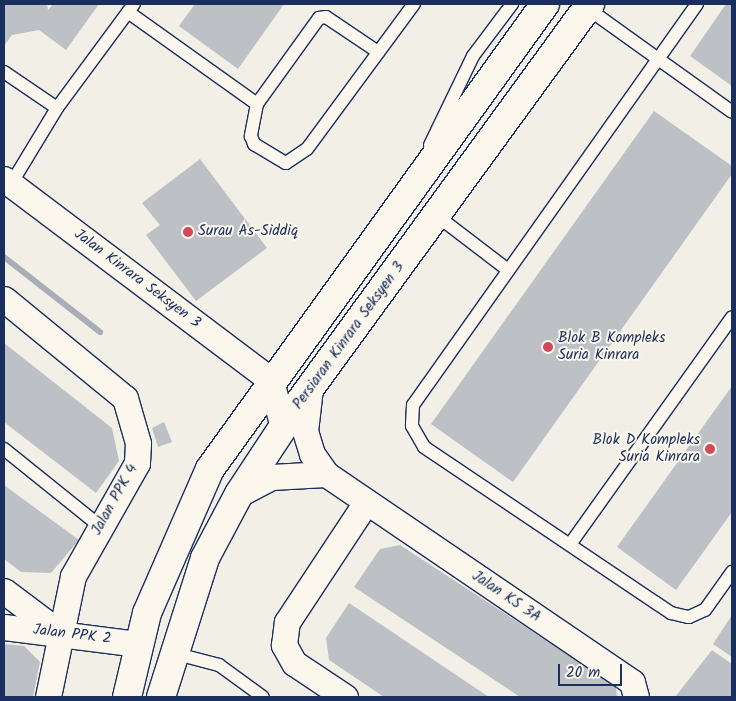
<!DOCTYPE html>
<style>
body{margin:0}
#map{position:relative;width:736px;height:701px;overflow:hidden;background:#f2efe6;font-family:Kalam,sans-serif}
div>[style]{position:absolute}
[style*='--x']{left:calc(var(--x)*1px);top:calc(var(--y)*1px);width:calc(var(--w)*1px);rotate:calc(var(--a)*1deg)}
.stream>*{height:6px;margin:-3px;padding:0 3px;transform-origin:3px;border-radius:3px;background:#a9adb7}
.building>*{inset:0;background:#bdc0c4}
.roads{filter:drop-shadow(1px 0 #1b2f5e) drop-shadow(-1px 0 #1b2f5e) drop-shadow(0 1px #1b2f5e) drop-shadow(0 -1px #1b2f5e)}
.service>*{height:12px;margin:-6px;padding:0 6px;transform-origin:6px;border-radius:6px;background:#fbf7ec}
.minor>*{height:25px;margin:-12.5px;padding:0 12.5px;transform-origin:12.5px;border-radius:12.5px;background:#fbf7ec}
.secondary>*{height:28px;margin:-14px;padding:0 14px;transform-origin:14px;border-radius:14px;background:#fbf7ec}
.dots>*{width:14px;height:14px;translate:-50% -50%;box-sizing:border-box;border:2px solid #fbf7ec;border-radius:50%}
span{translate:-50% -50%;white-space:nowrap;text-align:center;line-height:1.15;-webkit-text-stroke:4px #fbf7ec;paint-order:stroke}
.poi-label{font-size:15px;color:#1b2f5e}
.left{translate:0 -50%;text-align:left}
.right{translate:-100% -50%;text-align:right}
.street-label{font-size:15px;color:#1b2f5e}
.frame{position:absolute;inset:0;border:5px solid #1b2f5e;pointer-events:none}
.scale{position:absolute;left:558px;top:664px;width:64px;height:22px;box-sizing:border-box;border:2px solid #1b2f5e;border-top:0;padding-left:6px;font-size:15px;line-height:18px;white-space:nowrap;color:#1b2f5e;-webkit-text-stroke:4px #fbf7ec;paint-order:stroke}
</style>
<div id="map">
<div class="stream">
<i style="--x:4;--y:257;--w:122;--a:38"></i>
</div>
<div class="building">
<i style="clip-path:polygon(4px 4px,47px 4px,48px 10px,53px 4px,99px 4px,66px 50px,39px 30px,12px 35px,4px 46px)"></i>
<i style="clip-path:polygon(195px 4px,284px 4px,238px 69px,179px 26px)"></i>
<i style="clip-path:polygon(726px 4px,732px 4px,732px 86px,690px 56px)"></i>
<i style="clip-path:polygon(654px 111px,732px 166px,732px 174px,513px 482px,431px 424px)"></i>
<i style="clip-path:polygon(200px 159px,267px 248px,196px 301px,146px 235px,160px 225px,142px 203px)"></i>
<i style="clip-path:polygon(4px 343px,112px 428px,119px 461px,96px 493px,4px 422px)"></i>
<i style="clip-path:polygon(732px 386px,732px 512px,676px 590px,617px 547px)"></i>
<i style="clip-path:polygon(164px 422px,172px 442px,158px 447px,152px 428px)"></i>
<i style="clip-path:polygon(4px 485px,79px 540px,51px 573px,21px 572px,4px 559px)"></i>
<i style="clip-path:polygon(400px 545px,616px 686px,617px 697px,520px 697px,354px 587px,380px 549px)"></i>
<i style="clip-path:polygon(349px 603px,489px 697px,384px 697px,329px 660px,326px 638px)"></i>
<i style="clip-path:polygon(732px 615px,732px 657px,713px 644px)"></i>
<i style="clip-path:polygon(4px 644px,24px 646px,40px 662px,33px 697px,4px 697px)"></i>
<i style="clip-path:polygon(712px 650px,732px 664px,732px 697px,675px 697px)"></i>
</div>
<div class="roads">
<div class="service">
<i style="--x:697;--y:4;--w:491;--a:125.3"></i>
<i style="--x:413;--y:405;--w:21;--a:93"></i>
<i style="--x:412;--y:426;--w:24;--a:60"></i>
<i style="--x:424;--y:447;--w:298;--a:33.9"></i>
<i style="--x:671;--y:613;--w:18;--a:13"></i>
<i style="--x:689;--y:617;--w:17;--a:-24"></i>
<i style="--x:705;--y:610;--w:47;--a:-54.6"></i>
<i style="--x:587;--y:8;--w:178;--a:35.6"></i>
<i style="--x:128;--y:12;--w:158;--a:35.5"></i>
<i style="--x:257;--y:104;--w:33;--a:101"></i>
<i style="--x:251;--y:136;--w:9;--a:69"></i>
<i style="--x:254;--y:144;--w:37;--a:31"></i>
<i style="--x:286;--y:163;--w:25;--a:-34"></i>
<i style="--x:307;--y:149;--w:180;--a:-53.6"></i>
<i style="--x:4;--y:72;--w:64;--a:34.2"></i>
<i style="--x:57;--y:108;--w:129;--a:-53.5"></i>
<i style="--x:257;--y:104;--w:106;--a:-54.2"></i>
<i style="--x:319;--y:18;--w:7;--a:-8"></i>
<i style="--x:326;--y:17;--w:63;--a:33.9"></i>
<i style="--x:430;--y:145;--w:99;--a:-64.2"></i>
<i style="--x:473;--y:56;--w:65;--a:-53.1"></i>
<i style="--x:11;--y:184;--w:89;--a:-58.8"></i>
<i style="--x:436;--y:215;--w:91;--a:37.4"></i>
<i style="--x:4;--y:449;--w:124;--a:38.8"></i>
<i style="--x:571;--y:543;--w:277;--a:-54.5"></i>
<i style="--x:173;--y:653;--w:48;--a:14.6"></i>
<i style="--x:219;--y:665;--w:54;--a:36"></i>
</div>
<div class="minor">
<i style="--x:4;--y:179;--w:334;--a:37"></i>
<i style="--x:4;--y:299;--w:156;--a:39.3"></i>
<i style="--x:125;--y:398;--w:47;--a:73.9"></i>
<i style="--x:138;--y:443;--w:20;--a:93"></i>
<i style="--x:137;--y:463;--w:130;--a:119.5"></i>
<i style="--x:73;--y:576;--w:124;--a:101.7"></i>
<i style="--x:271;--y:380;--w:49;--a:76"></i>
<i style="--x:310;--y:388;--w:43;--a:96.6"></i>
<i style="--x:305;--y:431;--w:24;--a:73"></i>
<i style="--x:312;--y:454;--w:24;--a:55"></i>
<i style="--x:326;--y:474;--w:370;--a:34.2"></i>
<i style="--x:632;--y:682;--w:16;--a:75"></i>
<i style="--x:239;--y:494;--w:36;--a:-28"></i>
<i style="--x:271;--y:477;--w:55;--a:-3.1"></i>
<i style="--x:4;--y:591;--w:70;--a:36.9"></i>
<i style="--x:4;--y:627;--w:136;--a:7.2"></i>
<i style="--x:345;--y:697;--w:61;--a:-146.3"></i>
<i style="--x:294;--y:663;--w:21;--a:-119"></i>
<i style="--x:284;--y:645;--w:23;--a:-83"></i>
<i style="--x:287;--y:622;--w:144;--a:-56.6"></i>
</div>
<div class="secondary">
<i style="--x:127;--y:697;--w:86;--a:-76.6"></i>
<i style="--x:147;--y:613;--w:157;--a:-66.4"></i>
<i style="--x:210;--y:469;--w:573;--a:-54.23"></i>
<i style="--x:161;--y:697;--w:146;--a:-72.4"></i>
<i style="--x:205;--y:558;--w:72;--a:-62"></i>
<i style="--x:239;--y:494;--w:109;--a:-56.6"></i>
<i style="--x:299;--y:403;--w:494;--a:-53.9"></i>
</div>
</div>
<div class="dots">
<i style="left:188px;top:232px;background:#d1495b"></i>
<i style="left:548px;top:347px;background:#d1495b"></i>
<i style="left:710px;top:449px;background:#d1495b"></i>
</div>
<div class="poi-label">
<span class="left" style="left:198px;top:232px">Surau As-Siddiq</span>
<span class="left" style="left:558px;top:347px">Blok B Kompleks<br>Suria Kinrara</span>
<span class="right" style="left:700px;top:449px">Blok D Kompleks<br>Suria Kinrara</span>
</div>
<div class="street-label">
<span style="left:137px;top:279px;rotate:37deg">Jalan Kinrara Seksyen 3</span>
<span style="left:349px;top:336px;rotate:-54deg">Persiaran Kinrara Seksyen 3</span>
<span style="left:115px;top:500px;rotate:-61deg">Jalan PPK 4</span>
<span style="left:506px;top:597px;rotate:34deg">Jalan KS 3A</span>
<span style="left:72px;top:635px;rotate:7deg">Jalan PPK 2</span>
</div>
<div class="frame"></div>
<div class="scale">20 m</div>
</div>
